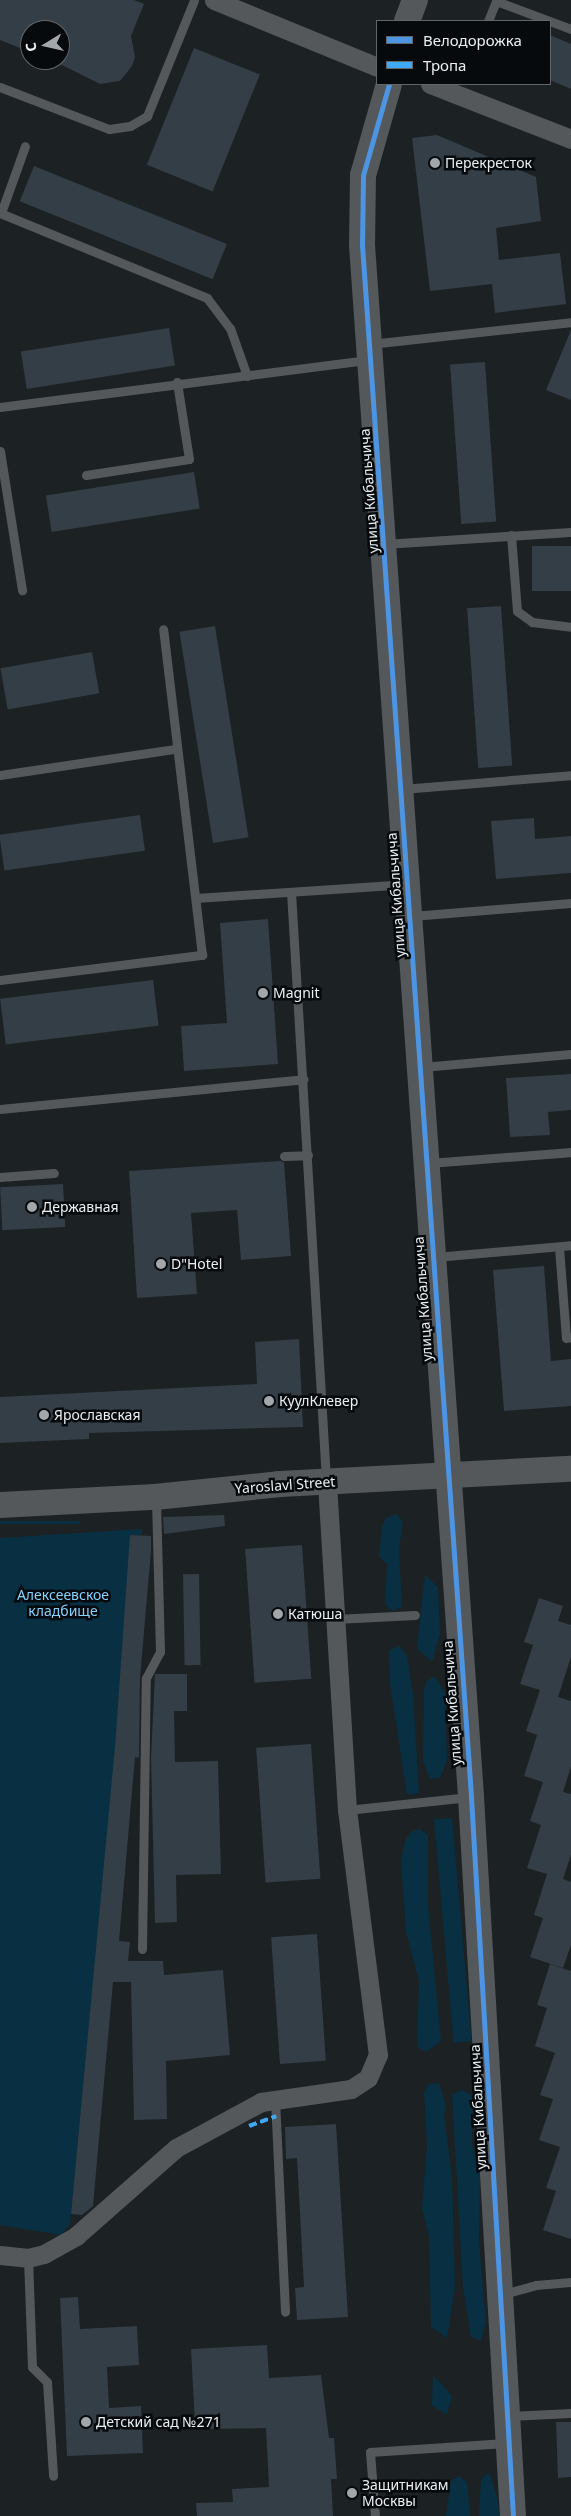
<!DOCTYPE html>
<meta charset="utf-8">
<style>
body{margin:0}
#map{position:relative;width:571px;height:2516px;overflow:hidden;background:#1c2124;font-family:"Noto Sans",sans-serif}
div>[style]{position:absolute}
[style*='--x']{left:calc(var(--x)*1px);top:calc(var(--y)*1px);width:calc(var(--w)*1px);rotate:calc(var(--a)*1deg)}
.green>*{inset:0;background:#083042;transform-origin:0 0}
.building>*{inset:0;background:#333e47;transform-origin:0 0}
.lane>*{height:9px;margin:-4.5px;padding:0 4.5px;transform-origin:4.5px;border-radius:4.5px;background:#54585a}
.street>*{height:19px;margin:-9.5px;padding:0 9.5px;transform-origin:9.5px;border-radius:9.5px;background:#54585a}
.secondary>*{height:26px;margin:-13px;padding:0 13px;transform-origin:13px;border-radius:13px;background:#54585a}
.quiet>*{height:4px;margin-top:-2px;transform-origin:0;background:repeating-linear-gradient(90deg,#3fa9f5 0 8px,transparent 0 12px)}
.cycleway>*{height:5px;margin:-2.5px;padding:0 2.5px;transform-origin:2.5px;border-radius:2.5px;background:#4d94e3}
.dots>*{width:14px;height:14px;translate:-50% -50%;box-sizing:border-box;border:2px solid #070a0d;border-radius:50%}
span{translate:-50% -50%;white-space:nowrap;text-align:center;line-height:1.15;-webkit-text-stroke:5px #070a0d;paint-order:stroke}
.poi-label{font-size:14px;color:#e9eff3}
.left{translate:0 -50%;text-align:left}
.street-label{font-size:14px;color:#e9eff3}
.park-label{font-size:14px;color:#83d1fd}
.legend{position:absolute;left:376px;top:20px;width:175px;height:65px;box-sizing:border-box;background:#070a0d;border:1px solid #616669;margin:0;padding:6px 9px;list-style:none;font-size:15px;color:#e9eff3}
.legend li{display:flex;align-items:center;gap:10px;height:25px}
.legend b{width:25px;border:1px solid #616669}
.north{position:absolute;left:20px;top:20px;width:50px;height:50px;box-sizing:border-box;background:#070a0d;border:1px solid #616669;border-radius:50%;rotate:261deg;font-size:14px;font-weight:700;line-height:20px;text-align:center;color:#e9eff3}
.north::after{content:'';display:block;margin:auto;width:18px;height:22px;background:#a1a7ab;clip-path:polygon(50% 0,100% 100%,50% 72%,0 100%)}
</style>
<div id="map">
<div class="green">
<i style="clip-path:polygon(396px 1514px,403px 1521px,399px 1550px,402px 1607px,393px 1611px,385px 1605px,387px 1564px,379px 1557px,382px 1527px,386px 1518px)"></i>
<i style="left:80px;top:1521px;width:3px;height:80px;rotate:90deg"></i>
<i style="clip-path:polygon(142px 1529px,142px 1535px,131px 1535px,114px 1765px,70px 2224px,61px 2235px,0 2225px,0 1538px)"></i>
<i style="clip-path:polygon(425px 1575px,438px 1587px,440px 1634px,432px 1662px,417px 1648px)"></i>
<i style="clip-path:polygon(400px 1646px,407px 1656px,413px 1694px,419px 1793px,407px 1795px,390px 1683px,389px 1650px)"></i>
<i style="clip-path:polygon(434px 1676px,445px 1693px,447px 1760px,440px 1778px,430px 1779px,423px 1761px,424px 1692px,426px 1682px)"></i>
<i style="left:452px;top:1818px;width:224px;height:18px;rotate:85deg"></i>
<i style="clip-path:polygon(420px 1829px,428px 1835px,428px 1905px,441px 2041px,426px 2052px,417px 2046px,419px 1981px,406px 1932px,401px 1861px,405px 1841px,411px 1832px)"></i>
<i style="clip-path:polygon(439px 2083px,446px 2105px,444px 2115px,452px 2176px,455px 2287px,447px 2338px,431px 2327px,429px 2237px,422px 2208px,427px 2145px,424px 2093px,429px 2084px)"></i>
<i style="clip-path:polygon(462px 2090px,471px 2095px,473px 2105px,472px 2144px,480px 2174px,479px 2242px,486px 2322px,481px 2341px,471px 2337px,463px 2288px,452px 2094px)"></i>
<i style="clip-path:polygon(433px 2375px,452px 2396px,447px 2414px,432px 2406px)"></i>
<i style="clip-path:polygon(489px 2472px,498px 2500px,499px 2516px,479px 2516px,481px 2479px)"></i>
<i style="clip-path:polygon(459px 2476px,467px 2482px,470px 2516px,446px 2516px,451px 2481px)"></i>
</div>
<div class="building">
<i style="clip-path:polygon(0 0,134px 0,144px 4px,131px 36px,135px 57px,132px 66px,120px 81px,100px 84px,60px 64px,60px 30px,30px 30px,30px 52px,0 40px)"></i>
<i style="clip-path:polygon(550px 35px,571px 44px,571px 89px,550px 80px)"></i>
<i style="left:194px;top:48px;width:71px;height:126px;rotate:22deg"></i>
<i style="clip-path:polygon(437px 135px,536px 177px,541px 221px,496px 228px,499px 260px,560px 253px,566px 304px,495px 313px,492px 284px,430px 291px,412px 138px)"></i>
<i style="left:34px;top:166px;width:208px;height:38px;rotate:22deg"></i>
<i style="left:169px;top:328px;width:38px;height:150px;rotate:81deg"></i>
<i style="clip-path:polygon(571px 330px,571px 400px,546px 390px)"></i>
<i style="left:485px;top:362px;width:160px;height:35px;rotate:86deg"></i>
<i style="left:194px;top:472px;width:37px;height:150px;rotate:81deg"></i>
<i style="left:571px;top:546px;width:45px;height:39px;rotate:90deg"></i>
<i style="left:501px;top:606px;width:160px;height:34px;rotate:86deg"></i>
<i style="left:215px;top:626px;width:214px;height:36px;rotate:81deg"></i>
<i style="left:92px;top:652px;width:42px;height:93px;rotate:80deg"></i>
<i style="left:140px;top:815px;width:36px;height:142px;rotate:82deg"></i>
<i style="clip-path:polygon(534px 818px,535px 839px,571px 836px,571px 873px,496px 879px,491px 821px)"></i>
<i style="clip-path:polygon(268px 919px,278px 1064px,184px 1071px,181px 1026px,227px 1023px,220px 923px)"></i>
<i style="left:153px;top:980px;width:46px;height:154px;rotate:83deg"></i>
<i style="clip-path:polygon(571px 1074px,571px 1110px,548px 1112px,550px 1135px,510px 1137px,506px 1078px)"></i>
<i style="clip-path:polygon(280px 1161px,284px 1162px,291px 1256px,241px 1260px,237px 1210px,191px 1213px,197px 1294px,137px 1298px,129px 1171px)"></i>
<i style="left:63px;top:1184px;width:43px;height:63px;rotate:87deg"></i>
<i style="clip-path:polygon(544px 1266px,551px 1361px,571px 1359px,571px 1406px,504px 1411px,493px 1270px)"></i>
<i style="clip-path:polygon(299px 1339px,303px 1427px,89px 1433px,89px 1439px,0 1443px,0 1397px,257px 1384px,255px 1342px)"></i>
<i style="clip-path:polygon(224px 1515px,225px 1526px,164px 1534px,163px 1517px)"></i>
<i style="clip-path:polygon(130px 1535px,151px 1536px,151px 1551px,140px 1678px,139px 1758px,135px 1757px,119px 1941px,130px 1942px,128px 1961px,163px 1961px,164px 1975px,223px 1970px,230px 2055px,166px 2061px,167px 2119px,134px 2120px,131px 1982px,113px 1982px,93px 2206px,82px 2215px,71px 2214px,115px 1747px)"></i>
<i style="left:302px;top:1545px;width:134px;height:57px;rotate:86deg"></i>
<i style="left:199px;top:1574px;width:91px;height:16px;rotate:89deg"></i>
<i style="clip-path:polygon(539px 1598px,563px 1606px,558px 1621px,571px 1625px,571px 1657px,558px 1697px,571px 1701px,571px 1767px,563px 1792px,571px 1794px,571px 1855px,563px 1879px,571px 1882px,571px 1945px,563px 1968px,530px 1957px,543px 1918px,534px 1915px,547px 1874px,527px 1868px,541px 1825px,530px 1821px,543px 1782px,524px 1776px,537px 1735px,526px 1731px,540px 1690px,520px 1684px,533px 1645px,524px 1642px)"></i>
<i style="clip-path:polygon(155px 1674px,187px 1674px,187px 1711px,174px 1711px,175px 1762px,218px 1761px,221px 1874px,176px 1875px,177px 1922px,155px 1923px,151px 1758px)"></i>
<i style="left:311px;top:1744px;width:135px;height:55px;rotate:86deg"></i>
<i style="left:317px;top:1934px;width:127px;height:46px;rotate:86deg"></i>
<i style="clip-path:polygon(550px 1964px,571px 1971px,571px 2239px,543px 2230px,556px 2191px,546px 2188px,560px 2147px,539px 2140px,553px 2099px,540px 2095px,555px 2053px,535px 2046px,547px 2008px,537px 2005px)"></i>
<i style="clip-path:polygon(336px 2124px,348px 2317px,297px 2320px,295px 2288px,304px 2287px,297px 2158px,286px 2159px,285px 2127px)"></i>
<i style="clip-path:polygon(78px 2297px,80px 2329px,137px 2326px,139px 2365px,107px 2367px,109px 2408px,141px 2406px,143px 2453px,67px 2456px,60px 2298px)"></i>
<i style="clip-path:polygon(267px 2345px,269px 2378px,321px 2375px,329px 2438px,334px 2438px,337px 2479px,331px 2479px,333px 2516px,197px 2516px,196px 2503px,233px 2502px,232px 2489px,269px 2487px,266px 2428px,202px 2429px,201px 2423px,195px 2424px,191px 2349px)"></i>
<i style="clip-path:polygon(556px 2422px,571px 2422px,571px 2477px,558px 2478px)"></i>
</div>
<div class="lane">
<i style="--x:488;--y:21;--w:22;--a:-68"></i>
<i style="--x:496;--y:1;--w:80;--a:20.5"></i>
<i style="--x:0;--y:87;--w:117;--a:21.1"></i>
<i style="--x:109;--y:129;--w:21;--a:-8"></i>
<i style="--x:130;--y:126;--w:20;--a:-30"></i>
<i style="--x:147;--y:116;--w:125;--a:-67.9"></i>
<i style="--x:0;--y:213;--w:224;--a:22.3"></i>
<i style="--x:207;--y:298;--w:38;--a:53"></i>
<i style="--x:230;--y:328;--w:51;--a:70.5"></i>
<i style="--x:1;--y:213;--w:71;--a:-70.3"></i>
<i style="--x:370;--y:344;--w:202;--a:-6.2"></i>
<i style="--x:0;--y:407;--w:371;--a:-7.3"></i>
<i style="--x:0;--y:451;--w:141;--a:81"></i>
<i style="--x:86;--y:475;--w:104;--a:-8.8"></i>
<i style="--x:189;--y:459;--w:78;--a:-98.9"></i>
<i style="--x:511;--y:535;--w:76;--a:85.5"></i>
<i style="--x:517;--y:611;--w:19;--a:36"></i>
<i style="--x:532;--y:622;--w:39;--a:7"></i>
<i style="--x:384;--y:544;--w:187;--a:-3.7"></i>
<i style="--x:0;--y:775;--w:177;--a:-8.5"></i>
<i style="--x:402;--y:789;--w:170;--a:-4.7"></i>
<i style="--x:291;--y:892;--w:588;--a:86.59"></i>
<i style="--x:196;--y:898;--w:209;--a:-3.8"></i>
<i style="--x:412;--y:916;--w:160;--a:-4.7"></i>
<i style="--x:0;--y:980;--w:204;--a:-7.1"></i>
<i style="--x:202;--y:955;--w:328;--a:-96.8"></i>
<i style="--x:422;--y:1067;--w:150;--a:-5"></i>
<i style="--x:0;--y:1109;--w:305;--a:-5.6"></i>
<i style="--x:284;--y:1156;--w:24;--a:-2"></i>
<i style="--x:429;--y:1163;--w:142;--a:-4.4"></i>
<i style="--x:0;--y:1177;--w:54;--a:-4.2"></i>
<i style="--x:559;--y:1247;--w:91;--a:85.6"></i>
<i style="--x:566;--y:1338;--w:5;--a:-11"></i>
<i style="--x:435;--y:1257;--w:137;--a:-5"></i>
<i style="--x:335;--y:1619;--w:80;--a:-2.9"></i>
<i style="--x:347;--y:1810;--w:123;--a:-6.1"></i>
<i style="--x:142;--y:1949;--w:271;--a:-89.2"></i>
<i style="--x:146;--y:1678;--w:30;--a:-62"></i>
<i style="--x:160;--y:1652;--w:153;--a:-91.5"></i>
<i style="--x:275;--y:2099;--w:213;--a:87.3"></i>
<i style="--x:28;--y:2258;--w:109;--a:87.9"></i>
<i style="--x:32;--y:2367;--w:21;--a:45"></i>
<i style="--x:47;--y:2382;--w:94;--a:86.3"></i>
<i style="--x:503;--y:2294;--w:34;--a:-15"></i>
<i style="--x:536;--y:2285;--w:35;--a:-5"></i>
<i style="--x:509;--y:2416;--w:62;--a:-2.8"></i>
<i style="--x:375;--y:2516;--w:64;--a:-94.5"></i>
<i style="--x:370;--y:2452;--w:136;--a:-3.8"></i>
</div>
<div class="street">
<i style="--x:214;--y:0;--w:176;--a:22.3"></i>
<i style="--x:430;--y:84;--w:151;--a:21.3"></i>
<i style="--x:0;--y:2255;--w:28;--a:6"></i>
<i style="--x:28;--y:2258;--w:16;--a:-14"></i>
<i style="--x:44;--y:2254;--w:37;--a:-29"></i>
<i style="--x:76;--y:2236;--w:133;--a:-41.3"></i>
<i style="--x:176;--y:2148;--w:97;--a:-28.4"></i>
<i style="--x:261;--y:2102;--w:91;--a:-8.2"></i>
<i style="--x:351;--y:2089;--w:20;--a:-33"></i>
<i style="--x:368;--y:2078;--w:25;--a:-67"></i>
<i style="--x:378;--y:2055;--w:247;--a:-97.2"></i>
<i style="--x:347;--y:1810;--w:330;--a:-93.5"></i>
</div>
<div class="secondary">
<i style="--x:407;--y:21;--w:22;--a:-69"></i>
<i style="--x:389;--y:84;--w:95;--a:105.9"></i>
<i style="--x:363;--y:175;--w:70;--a:90.8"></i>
<i style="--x:362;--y:245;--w:1556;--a:85.98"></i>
<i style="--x:471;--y:1797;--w:720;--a:86.66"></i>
<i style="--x:0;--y:1505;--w:155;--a:-3"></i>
<i style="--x:155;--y:1497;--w:126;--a:-5.9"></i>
<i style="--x:280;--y:1484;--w:291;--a:-3"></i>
</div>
<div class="quiet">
<i style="--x:249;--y:2126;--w:29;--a:-20"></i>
</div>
<div class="cycleway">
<i style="--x:389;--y:84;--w:95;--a:105.9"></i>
<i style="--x:363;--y:175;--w:70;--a:90.8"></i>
<i style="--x:362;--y:245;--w:1556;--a:85.98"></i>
<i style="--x:471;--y:1797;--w:720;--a:86.66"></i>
</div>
<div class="dots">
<i style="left:435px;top:163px;background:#a1a7ab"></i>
<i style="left:263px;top:993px;background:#a1a7ab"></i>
<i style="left:32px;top:1207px;background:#a1a7ab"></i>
<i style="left:161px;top:1264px;background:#a1a7ab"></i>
<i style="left:269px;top:1401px;background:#a1a7ab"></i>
<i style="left:44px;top:1415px;background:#a1a7ab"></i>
<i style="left:278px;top:1614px;background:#a1a7ab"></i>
<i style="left:86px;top:2422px;background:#a1a7ab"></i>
<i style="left:352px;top:2493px;background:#a1a7ab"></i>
</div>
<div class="poi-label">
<span class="left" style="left:445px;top:163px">Перекресток</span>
<span class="left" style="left:273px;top:993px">Magnit</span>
<span class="left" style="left:42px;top:1207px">Державная</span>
<span class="left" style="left:171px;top:1264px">D"Hotel</span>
<span class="left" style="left:279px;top:1401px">КуулКлевер</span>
<span class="left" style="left:54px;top:1415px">Ярославская</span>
<span class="left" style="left:288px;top:1614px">Катюша</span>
<span class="left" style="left:96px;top:2422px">Детский сад №271</span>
<span class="left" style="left:362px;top:2493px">Защитникам<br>Москвы</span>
</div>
<div class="street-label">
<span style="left:369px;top:491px;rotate:-94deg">улица Кибальчича</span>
<span style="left:396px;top:895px;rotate:-94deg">улица Кибальчича</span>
<span style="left:423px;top:1299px;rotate:-94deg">улица Кибальчича</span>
<span style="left:285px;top:1485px;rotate:-4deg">Yaroslavl Street</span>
<span style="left:452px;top:1703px;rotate:-94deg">улица Кибальчича</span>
<span style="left:478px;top:2107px;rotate:-93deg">улица Кибальчича</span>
</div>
<div class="park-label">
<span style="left:63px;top:1603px">Алексеевское<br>кладбище</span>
</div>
<ul class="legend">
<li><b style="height:6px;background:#4d94e3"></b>Велодорожка</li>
<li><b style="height:6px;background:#3fa9f5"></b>Тропа</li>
</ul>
<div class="north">С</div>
</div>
